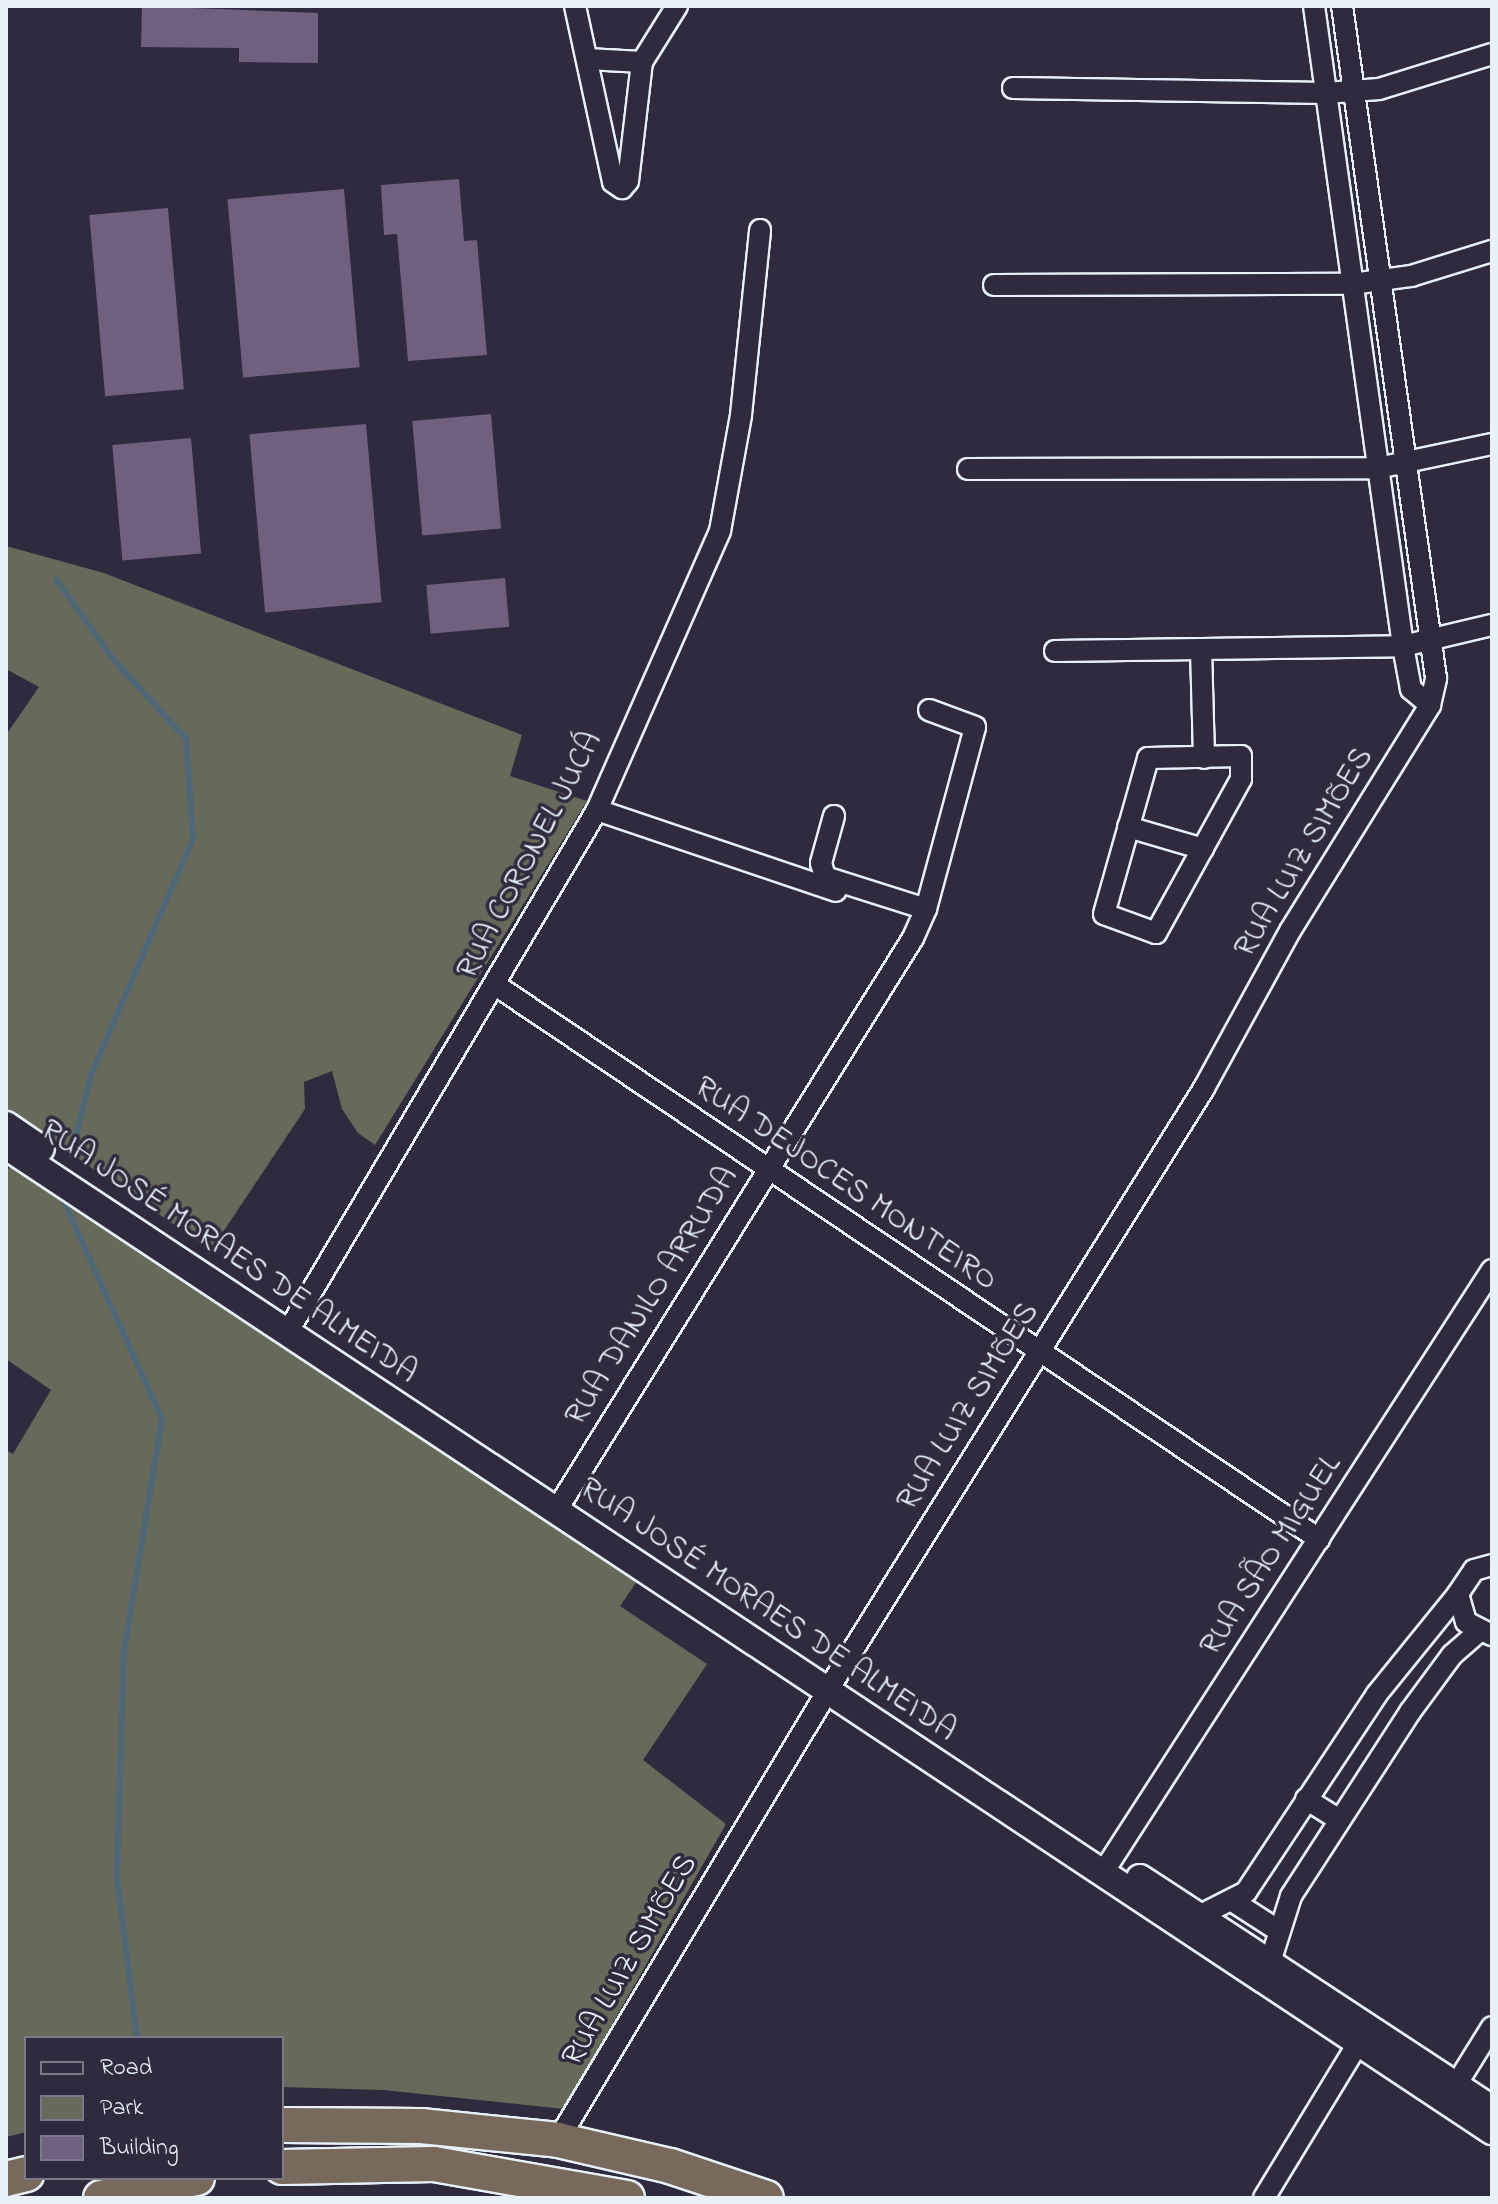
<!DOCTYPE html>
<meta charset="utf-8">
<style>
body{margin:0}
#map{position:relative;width:1498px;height:2204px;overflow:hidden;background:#2f2a3d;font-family:"Indie Flower",sans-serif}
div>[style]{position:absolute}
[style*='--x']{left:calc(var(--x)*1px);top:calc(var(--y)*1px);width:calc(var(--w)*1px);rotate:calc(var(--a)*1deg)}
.green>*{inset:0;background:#67695b}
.stream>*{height:6px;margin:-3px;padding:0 3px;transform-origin:3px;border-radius:3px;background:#4f6877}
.building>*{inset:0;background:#6f617e;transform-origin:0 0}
.roads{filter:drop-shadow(2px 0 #e8f1f8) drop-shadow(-2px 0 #e8f1f8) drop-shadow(0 2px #e8f1f8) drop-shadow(0 -2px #e8f1f8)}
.minor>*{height:20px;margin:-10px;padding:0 10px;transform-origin:10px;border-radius:10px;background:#2f2a3d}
.tertiary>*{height:26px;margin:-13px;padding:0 13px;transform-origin:13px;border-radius:13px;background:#2f2a3d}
.trunk>*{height:34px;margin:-17px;padding:0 17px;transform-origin:17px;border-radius:17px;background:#77695c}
span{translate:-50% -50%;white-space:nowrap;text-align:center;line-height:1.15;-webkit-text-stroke:7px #2f2a3d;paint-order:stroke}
.street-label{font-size:32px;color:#e8f1f8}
.frame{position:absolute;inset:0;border:8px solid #e8f1f8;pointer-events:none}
.legend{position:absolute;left:24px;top:2036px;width:260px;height:144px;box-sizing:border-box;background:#2f2a3d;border:2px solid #797a88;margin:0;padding:10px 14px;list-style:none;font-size:24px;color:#e8f1f8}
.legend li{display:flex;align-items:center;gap:16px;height:40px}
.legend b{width:40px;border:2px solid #797a88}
</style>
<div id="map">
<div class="green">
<i style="clip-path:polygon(6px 546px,104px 573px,522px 735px,510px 776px,587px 801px,375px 1145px,358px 1133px,342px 1109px,332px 1071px,304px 1082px,305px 1109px,211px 1250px,6px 1109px,6px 735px,39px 687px,6px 669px)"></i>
<i style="clip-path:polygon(16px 1157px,640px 1577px,620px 1606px,707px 1664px,643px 1760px,726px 1824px,564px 2109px,383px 2090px,282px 2087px,282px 2038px,26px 2038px,26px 2132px,6px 2137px,6px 1450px,13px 1454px,51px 1390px,6px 1359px,6px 1173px)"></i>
</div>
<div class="stream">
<i style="--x:56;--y:579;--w:98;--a:54.5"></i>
<i style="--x:113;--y:659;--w:108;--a:47.6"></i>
<i style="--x:186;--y:739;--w:100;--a:86"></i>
<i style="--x:193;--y:839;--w:257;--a:113.4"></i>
<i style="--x:91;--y:1075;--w:82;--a:104"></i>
<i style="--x:60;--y:1193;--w:248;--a:65.7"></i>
<i style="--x:162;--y:1419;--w:234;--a:99.3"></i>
<i style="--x:124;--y:1650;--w:228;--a:91.8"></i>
<i style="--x:117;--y:1878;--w:161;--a:82.9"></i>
</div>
<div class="building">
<i style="clip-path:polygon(142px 6px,318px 13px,318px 63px,239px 62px,239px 48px,141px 47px)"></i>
<i style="clip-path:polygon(459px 179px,464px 241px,477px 240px,487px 355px,408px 361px,397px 234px,384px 235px,381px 185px)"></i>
<i style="left:344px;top:189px;width:179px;height:117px;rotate:85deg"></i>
<i style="left:168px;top:208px;width:182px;height:79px;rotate:85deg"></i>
<i style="left:491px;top:414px;width:115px;height:79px;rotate:85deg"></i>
<i style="left:366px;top:424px;width:179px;height:117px;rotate:85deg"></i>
<i style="left:191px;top:438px;width:116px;height:79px;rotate:85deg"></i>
<i style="left:505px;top:578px;width:49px;height:79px;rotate:85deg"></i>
</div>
<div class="roads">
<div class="minor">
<i style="--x:575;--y:6;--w:180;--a:77.8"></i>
<i style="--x:613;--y:182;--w:11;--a:34"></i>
<i style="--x:622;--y:188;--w:9;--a:-49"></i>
<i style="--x:628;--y:181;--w:120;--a:-83.3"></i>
<i style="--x:642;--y:62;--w:66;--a:-58"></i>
<i style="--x:1314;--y:6;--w:646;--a:82.08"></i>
<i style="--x:1403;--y:646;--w:44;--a:79.5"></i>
<i style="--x:1411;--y:689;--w:25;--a:40"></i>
<i style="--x:587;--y:59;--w:55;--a:3.1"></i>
<i style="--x:1013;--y:88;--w:313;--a:0.9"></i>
<i style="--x:1326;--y:93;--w:53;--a:-4.3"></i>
<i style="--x:1379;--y:89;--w:118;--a:-17.2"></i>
<i style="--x:994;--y:285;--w:358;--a:-0.2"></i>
<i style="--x:1352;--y:284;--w:60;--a:-7.7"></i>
<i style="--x:1411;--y:276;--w:85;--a:-17.2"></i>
<i style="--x:968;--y:469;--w:410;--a:-0.1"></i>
<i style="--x:1378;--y:468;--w:116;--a:-11.9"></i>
<i style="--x:1201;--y:649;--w:109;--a:88.4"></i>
<i style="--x:1055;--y:651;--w:348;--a:-0.8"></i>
<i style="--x:1403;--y:646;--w:91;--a:-13.3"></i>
<i style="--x:1241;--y:756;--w:23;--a:90"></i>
<i style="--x:1241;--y:779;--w:176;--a:118.9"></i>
<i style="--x:1156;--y:933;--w:55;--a:-159.9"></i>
<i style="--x:1104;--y:914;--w:162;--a:-74.2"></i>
<i style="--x:1148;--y:758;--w:93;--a:-1.2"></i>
<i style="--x:597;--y:810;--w:252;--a:18.7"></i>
<i style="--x:834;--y:816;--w:49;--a:105.5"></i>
<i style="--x:821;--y:863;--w:15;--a:74"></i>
<i style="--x:825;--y:877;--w:106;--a:17.6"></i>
<i style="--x:926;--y:909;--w:188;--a:-74.9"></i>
<i style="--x:975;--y:727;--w:49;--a:-159.7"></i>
<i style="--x:1128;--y:827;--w:78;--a:16.3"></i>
<i style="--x:497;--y:986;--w:991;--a:33.93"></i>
<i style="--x:287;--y:1333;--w:608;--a:-59.34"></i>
<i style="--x:597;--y:810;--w:305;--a:-66.2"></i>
<i style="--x:720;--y:531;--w:118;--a:-79.7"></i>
<i style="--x:741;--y:415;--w:186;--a:-84.1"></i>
<i style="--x:556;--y:1511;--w:675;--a:-58.08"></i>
<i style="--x:913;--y:938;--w:32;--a:-66"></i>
<i style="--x:1492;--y:1565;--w:19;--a:164"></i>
<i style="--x:1474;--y:1570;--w:29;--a:124"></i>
<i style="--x:1458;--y:1594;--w:29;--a:74"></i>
<i style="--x:1466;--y:1622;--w:29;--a:27"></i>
<i style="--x:1306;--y:1799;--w:39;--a:32"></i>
<i style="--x:1102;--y:1874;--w:719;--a:-57.15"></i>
<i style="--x:1234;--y:1902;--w:54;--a:32.8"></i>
<i style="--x:1199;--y:1916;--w:53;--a:-27.1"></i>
<i style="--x:1246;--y:1892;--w:237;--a:-56.5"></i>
<i style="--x:1377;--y:1694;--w:129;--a:-51"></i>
<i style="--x:1266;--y:1975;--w:83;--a:-72.4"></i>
<i style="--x:1291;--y:1896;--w:219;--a:-57.1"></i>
<i style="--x:1410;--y:1712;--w:71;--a:-53.6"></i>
<i style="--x:1452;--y:1655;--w:35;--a:-41"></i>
<i style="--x:1456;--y:2085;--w:68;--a:-58.2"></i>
<i style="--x:558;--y:2140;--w:540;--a:-59.02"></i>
<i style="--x:836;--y:1677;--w:695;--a:-58"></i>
<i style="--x:1204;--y:1088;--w:179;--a:-61.3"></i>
<i style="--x:1290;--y:931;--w:266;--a:-58.2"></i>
<i style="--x:1430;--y:705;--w:28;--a:-77"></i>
<i style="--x:1436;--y:678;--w:679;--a:-97.96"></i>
<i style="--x:1264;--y:2198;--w:197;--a:-58.7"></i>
</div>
<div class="tertiary">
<i style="--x:6;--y:1125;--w:42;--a:34.4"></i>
<i style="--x:6;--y:1146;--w:1783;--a:33.54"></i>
<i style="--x:1140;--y:1878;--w:421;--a:33.3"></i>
</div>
<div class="trunk">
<i style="--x:282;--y:2125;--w:139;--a:0.4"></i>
<i style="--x:421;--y:2126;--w:138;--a:5.8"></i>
<i style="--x:558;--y:2140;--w:115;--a:13.1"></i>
<i style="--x:670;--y:2166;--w:101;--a:18.4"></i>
<i style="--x:282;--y:2167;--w:152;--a:-1.1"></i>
<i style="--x:434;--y:2164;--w:196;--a:10"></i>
<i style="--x:6;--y:2179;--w:21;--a:-14"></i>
<i style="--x:101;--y:2198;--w:98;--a:-11.8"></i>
</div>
</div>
<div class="street-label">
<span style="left:1305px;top:853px;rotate:-59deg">RUA LUIZ SIMÕES</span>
<span style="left:531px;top:856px;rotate:-62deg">RUA CORONEL JUCÁ</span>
<span style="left:845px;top:1185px;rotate:34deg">RUA DEJOCES MONTEIRO</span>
<span style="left:228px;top:1253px;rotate:34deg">RUA JOSÉ MORAES DE ALMEIDA</span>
<span style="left:653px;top:1297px;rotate:-58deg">RUA DANILO ARRUDA</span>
<span style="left:969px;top:1407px;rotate:-58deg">RUA LUIZ SIMÕES</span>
<span style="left:1272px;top:1556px;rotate:-57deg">RUA SÃO MIGUEL</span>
<span style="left:767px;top:1611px;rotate:34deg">RUA JOSÉ MORAES DE ALMEIDA</span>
<span style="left:631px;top:1961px;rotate:-60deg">RUA LUIZ SIMÕES</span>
</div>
<div class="frame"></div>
<ul class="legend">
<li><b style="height:10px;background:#2f2a3d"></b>Road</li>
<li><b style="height:22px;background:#67695b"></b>Park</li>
<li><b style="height:22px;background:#6f617e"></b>Building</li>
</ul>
</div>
